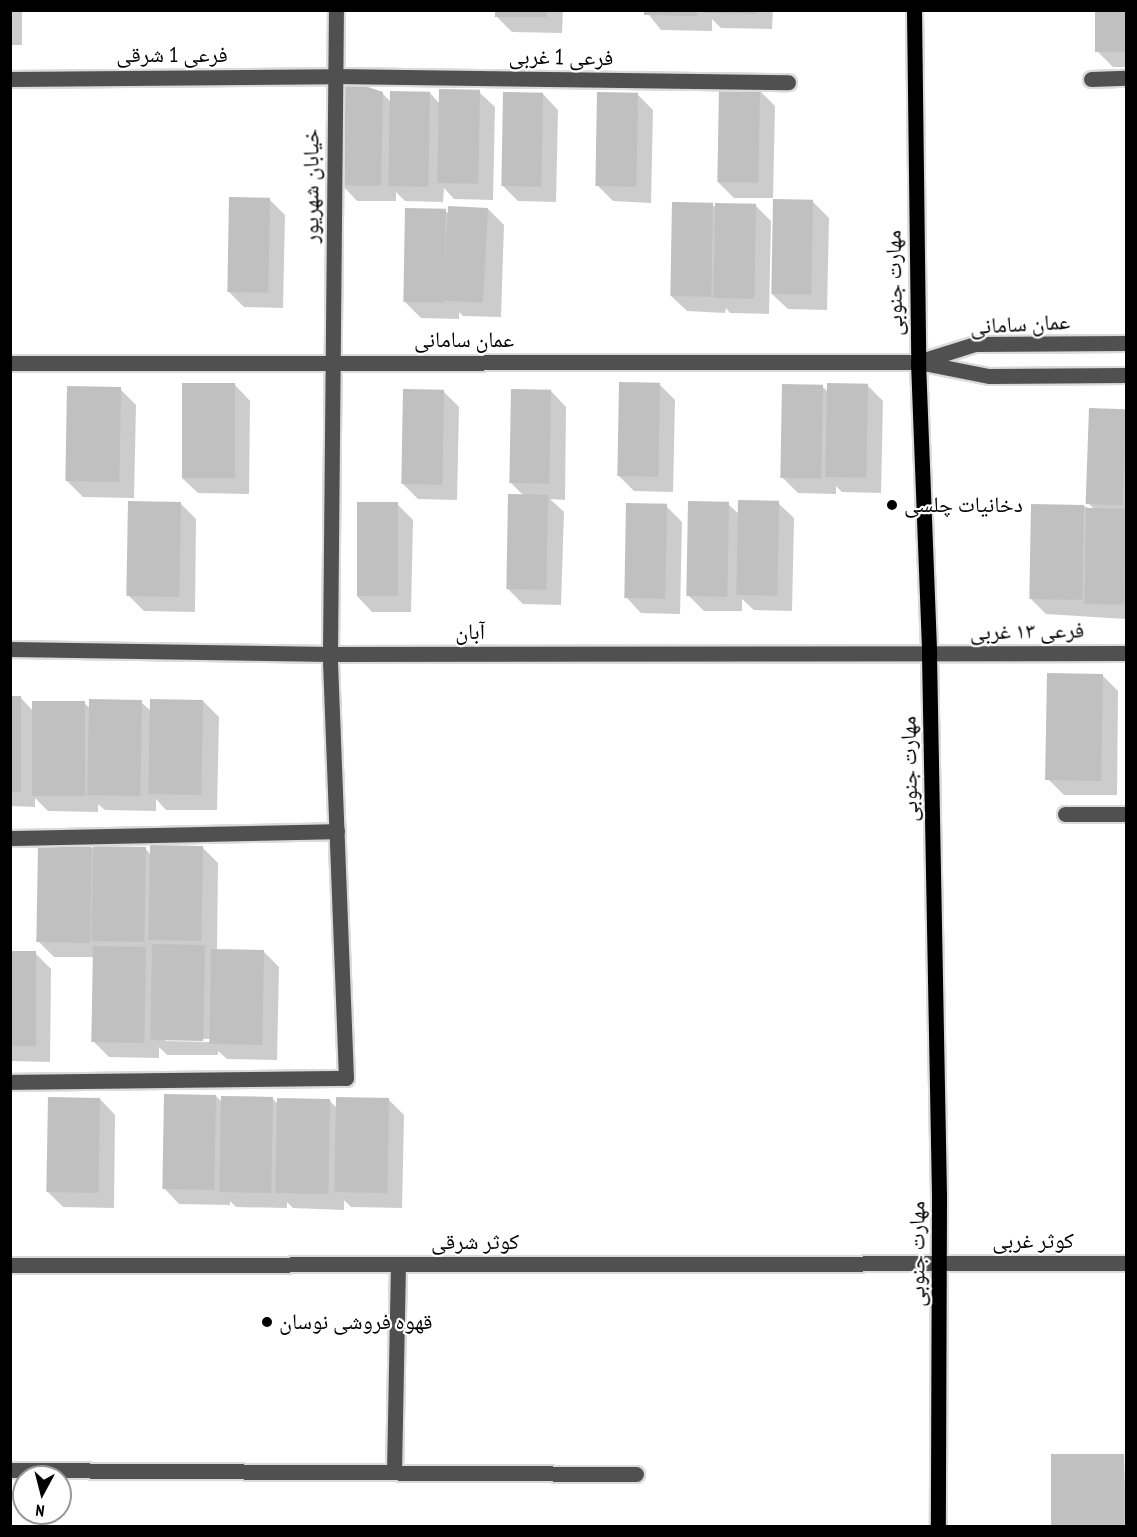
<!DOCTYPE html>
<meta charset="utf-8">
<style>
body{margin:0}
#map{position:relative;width:1137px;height:1537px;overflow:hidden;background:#fff;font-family:"PT Sans Narrow","Noto Naskh Arabic",sans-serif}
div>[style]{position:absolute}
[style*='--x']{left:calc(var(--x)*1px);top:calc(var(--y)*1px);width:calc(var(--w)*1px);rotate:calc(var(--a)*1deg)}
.shadow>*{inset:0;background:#0003;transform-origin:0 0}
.building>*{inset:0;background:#c0c0c0;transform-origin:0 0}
.roads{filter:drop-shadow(2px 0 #dbdbdb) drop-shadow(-2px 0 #dbdbdb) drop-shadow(0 2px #dbdbdb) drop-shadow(0 -2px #dbdbdb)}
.minor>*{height:15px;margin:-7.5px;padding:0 7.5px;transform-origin:7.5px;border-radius:7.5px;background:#505050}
.major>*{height:15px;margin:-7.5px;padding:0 7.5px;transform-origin:7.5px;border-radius:7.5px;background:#000}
.dots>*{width:16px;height:16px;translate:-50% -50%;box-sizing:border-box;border:3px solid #fff;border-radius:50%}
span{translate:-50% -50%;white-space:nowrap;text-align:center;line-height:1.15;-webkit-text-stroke:4.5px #fff;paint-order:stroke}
.street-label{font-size:22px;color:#000}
.poi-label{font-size:22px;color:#000}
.left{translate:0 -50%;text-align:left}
.frame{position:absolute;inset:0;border:12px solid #000;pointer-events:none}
.north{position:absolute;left:12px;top:1465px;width:60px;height:60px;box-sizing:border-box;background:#fff;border:2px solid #999;border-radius:50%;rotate:187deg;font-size:16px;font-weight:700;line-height:24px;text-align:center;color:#000}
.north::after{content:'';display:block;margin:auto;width:21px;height:27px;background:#000;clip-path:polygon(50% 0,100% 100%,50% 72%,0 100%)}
</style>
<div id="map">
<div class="shadow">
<i style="left:10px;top:10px;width:12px;height:35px"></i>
<i style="clip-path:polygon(496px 10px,563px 10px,562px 33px,512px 32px,496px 16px)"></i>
<i style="clip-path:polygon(645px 10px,773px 10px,772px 29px,721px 28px,712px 19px,712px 31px,661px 30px)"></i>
<i style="clip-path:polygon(1097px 10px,1126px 10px,1126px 67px,1113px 67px,1097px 51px)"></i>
<i style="clip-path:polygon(759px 90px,775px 106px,773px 198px,734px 198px,718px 182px)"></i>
<i style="clip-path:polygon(479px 92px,495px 107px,493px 200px,454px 199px,444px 188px,443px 202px,405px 201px,396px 192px,396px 201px,357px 201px,342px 185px,382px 93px,391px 102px,430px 93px,440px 104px)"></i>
<i style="clip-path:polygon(543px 94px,558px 110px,556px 202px,518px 201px,502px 185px)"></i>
<i style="clip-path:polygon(637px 94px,653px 110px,651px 203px,613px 201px,597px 185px)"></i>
<i style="clip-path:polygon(269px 199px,285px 215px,283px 308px,244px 307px,228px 291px)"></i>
<i style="clip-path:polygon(813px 202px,829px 218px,827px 310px,788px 309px,772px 294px)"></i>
<i style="clip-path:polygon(712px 204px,717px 209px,755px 205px,771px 221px,769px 314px,730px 313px,726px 308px,725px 313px,687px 311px,671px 296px)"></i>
<i style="clip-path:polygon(488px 209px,504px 225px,501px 317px,463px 316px,459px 312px,459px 319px,421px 318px,405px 302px,445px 211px,449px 214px)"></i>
<i style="clip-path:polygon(659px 384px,675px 400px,673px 492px,634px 491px,618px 475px)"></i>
<i style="clip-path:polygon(235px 385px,250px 401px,249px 494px,198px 493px,182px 478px)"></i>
<i style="clip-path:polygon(867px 385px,883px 401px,881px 493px,842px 492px,836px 486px,836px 494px,798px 493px,782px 477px,822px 386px,828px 392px)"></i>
<i style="clip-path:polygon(120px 389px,136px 405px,134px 498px,83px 497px,67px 481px)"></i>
<i style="clip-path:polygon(443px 391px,459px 407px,457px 500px,418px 499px,402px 483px)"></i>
<i style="clip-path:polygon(551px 391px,566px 407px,565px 500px,550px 499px,564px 512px,561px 605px,523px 604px,507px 588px,524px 496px,510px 482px)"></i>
<i style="clip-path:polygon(1090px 410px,1126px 411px,1126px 619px,1046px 614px,1031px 599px,1083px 506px,1095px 510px,1088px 503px)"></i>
<i style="clip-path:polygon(180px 503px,196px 519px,195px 612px,144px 611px,128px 595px)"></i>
<i style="clip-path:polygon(778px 503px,794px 518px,792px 611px,754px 610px,742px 599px,742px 611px,704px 611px,688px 595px,728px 504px,740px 515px)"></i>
<i style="clip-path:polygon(397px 504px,413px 520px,411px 612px,372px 612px,357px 596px)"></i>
<i style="clip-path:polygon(666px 506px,682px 522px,680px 614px,641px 613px,626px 597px)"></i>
<i style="clip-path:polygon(1102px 675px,1118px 691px,1117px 795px,1064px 795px,1048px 779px)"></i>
<i style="clip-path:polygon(10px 698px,21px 698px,33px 711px,84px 703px,91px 709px,141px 702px,152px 712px,203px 701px,219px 717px,217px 810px,166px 810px,156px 799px,156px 811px,105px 810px,98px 804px,98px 812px,48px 811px,35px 798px,35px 807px,10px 806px)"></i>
<i style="clip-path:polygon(evenodd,40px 848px,145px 848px,151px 855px,203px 848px,218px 863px,217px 950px,263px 951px,279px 967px,277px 1060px,227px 1059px,218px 1051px,218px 1055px,167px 1055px,159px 1047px,159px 1058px,109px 1057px,93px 1041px,94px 957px,54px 957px,38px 941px,40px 848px,165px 1038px,210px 1039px,210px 1042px,165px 1041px,165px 1038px)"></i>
<i style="clip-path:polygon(10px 952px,35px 953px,51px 969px,50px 1062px,10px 1061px)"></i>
<i style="clip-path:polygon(216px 1096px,222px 1102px,273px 1099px,279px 1105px,330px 1101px,337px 1108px,388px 1099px,404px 1115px,402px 1208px,351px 1207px,344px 1200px,344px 1210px,293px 1208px,287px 1202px,287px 1208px,236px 1207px,230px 1201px,230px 1205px,179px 1204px,164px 1188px)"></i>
<i style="clip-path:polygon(100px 1099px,115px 1115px,114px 1208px,63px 1207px,48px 1192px)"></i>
<i style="left:1124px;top:1455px;width:71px;height:72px;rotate:88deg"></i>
</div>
<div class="building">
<i style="left:495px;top:10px;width:52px;height:7px"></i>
<i style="clip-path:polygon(644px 10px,697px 10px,697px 16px,644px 15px)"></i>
<i style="clip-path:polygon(704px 10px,757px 10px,757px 14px,704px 13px)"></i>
<i style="left:1095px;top:10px;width:31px;height:42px"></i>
<i style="clip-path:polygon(334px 76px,383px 92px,381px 186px,340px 185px)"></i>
<i style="left:719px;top:88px;width:41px;height:94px;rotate:1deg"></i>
<i style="left:439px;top:89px;width:41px;height:94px;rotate:1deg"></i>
<i style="left:390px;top:91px;width:40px;height:95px;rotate:1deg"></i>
<i style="left:503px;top:92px;width:40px;height:94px;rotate:1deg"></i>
<i style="left:597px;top:92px;width:41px;height:94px;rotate:1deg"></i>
<i style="left:229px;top:197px;width:41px;height:95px;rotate:1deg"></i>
<i style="left:773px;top:199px;width:40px;height:95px;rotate:1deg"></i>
<i style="left:672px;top:202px;width:41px;height:94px;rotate:1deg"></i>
<i style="left:715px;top:203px;width:41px;height:95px;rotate:1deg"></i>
<i style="left:448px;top:206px;width:40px;height:95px;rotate:3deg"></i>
<i style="left:405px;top:208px;width:41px;height:94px;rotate:1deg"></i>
<i style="left:619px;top:382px;width:41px;height:94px;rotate:1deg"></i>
<i style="left:182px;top:383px;width:53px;height:95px"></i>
<i style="left:827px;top:383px;width:41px;height:94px;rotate:1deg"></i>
<i style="left:782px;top:384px;width:41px;height:94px;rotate:1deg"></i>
<i style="left:67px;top:386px;width:54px;height:95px;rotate:1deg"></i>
<i style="left:403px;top:389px;width:41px;height:95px;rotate:1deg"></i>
<i style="left:511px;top:389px;width:40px;height:94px;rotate:1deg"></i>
<i style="left:1089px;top:408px;width:37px;height:96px;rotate:2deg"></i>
<i style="left:508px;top:494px;width:40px;height:95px;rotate:1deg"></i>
<i style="left:738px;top:500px;width:41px;height:95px;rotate:1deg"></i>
<i style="left:128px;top:501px;width:53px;height:95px;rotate:1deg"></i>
<i style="left:688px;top:501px;width:41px;height:95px;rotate:1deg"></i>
<i style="left:357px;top:502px;width:41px;height:94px"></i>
<i style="left:626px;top:503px;width:41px;height:95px;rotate:1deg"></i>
<i style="left:1031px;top:504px;width:53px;height:95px;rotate:1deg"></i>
<i style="left:1086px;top:508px;width:40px;height:96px;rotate:1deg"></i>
<i style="left:1047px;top:673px;width:56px;height:107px;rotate:1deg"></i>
<i style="left:10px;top:696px;width:11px;height:96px"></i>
<i style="left:89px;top:699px;width:53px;height:96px;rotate:1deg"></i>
<i style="left:150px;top:699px;width:53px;height:95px;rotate:1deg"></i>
<i style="left:32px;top:701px;width:53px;height:95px"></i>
<i style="left:150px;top:845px;width:53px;height:95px;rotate:1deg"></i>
<i style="left:38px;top:846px;width:54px;height:96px;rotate:1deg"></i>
<i style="left:93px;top:846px;width:53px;height:95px;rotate:1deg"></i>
<i style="left:152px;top:944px;width:53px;height:96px;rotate:1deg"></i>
<i style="left:93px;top:946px;width:53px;height:96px;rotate:1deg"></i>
<i style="left:211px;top:949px;width:53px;height:95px;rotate:1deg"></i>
<i style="left:10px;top:951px;width:26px;height:95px"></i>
<i style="left:164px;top:1094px;width:52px;height:95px;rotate:1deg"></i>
<i style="left:221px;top:1096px;width:52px;height:96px;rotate:1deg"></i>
<i style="left:48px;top:1097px;width:52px;height:95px;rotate:1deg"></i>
<i style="left:336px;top:1097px;width:53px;height:95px;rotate:1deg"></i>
<i style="left:277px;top:1098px;width:53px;height:95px;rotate:1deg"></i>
<i style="left:1051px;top:1454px;width:73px;height:72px"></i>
</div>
<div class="roads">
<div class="minor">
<i style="--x:10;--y:79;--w:324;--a:-0.5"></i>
<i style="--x:334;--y:76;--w:454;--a:0.8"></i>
<i style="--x:1091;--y:79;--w:35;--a:-2"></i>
<i style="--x:921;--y:361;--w:57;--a:-17.5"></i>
<i style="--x:975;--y:344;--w:151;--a:-0.4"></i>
<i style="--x:10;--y:363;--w:908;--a:-0.06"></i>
<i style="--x:918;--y:362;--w:72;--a:11.2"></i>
<i style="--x:989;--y:376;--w:137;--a:-0.4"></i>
<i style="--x:10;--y:649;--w:320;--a:0.9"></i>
<i style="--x:330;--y:654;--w:796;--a:-0.07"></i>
<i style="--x:1065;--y:814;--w:61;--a:0"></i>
<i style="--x:10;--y:838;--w:327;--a:-1.2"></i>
<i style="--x:10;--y:1082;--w:336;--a:-0.7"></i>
<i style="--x:346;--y:1078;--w:424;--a:-92.2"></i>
<i style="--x:330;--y:654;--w:644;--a:-89.47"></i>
<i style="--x:10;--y:1265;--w:1116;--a:-0.1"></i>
<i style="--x:10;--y:1470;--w:626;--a:0.37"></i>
<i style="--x:394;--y:1472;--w:207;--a:-88.9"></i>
</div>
<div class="major">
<i style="--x:914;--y:10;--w:352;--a:89.3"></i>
<i style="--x:918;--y:362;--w:293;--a:87.8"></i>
<i style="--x:929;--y:655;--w:542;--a:88.94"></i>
<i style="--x:939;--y:1197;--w:329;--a:90.2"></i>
</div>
</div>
<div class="dots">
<i style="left:892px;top:505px;background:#000"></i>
<i style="left:267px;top:1322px;background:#000"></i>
</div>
<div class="street-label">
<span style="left:172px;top:55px">فرعی 1 شرقی</span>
<span style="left:561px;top:57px;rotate:1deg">فرعی 1 غربی</span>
<span style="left:311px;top:186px;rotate:-90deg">خیابان شهریور</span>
<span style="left:894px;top:283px;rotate:-91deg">مهارت جنوبی</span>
<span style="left:1020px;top:324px;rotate:-3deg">عمان سامانی</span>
<span style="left:464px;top:340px">عمان سامانی</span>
<span style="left:1027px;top:631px;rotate:-1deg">فرعی ۱۳ غربی</span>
<span style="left:470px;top:632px">آبان</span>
<span style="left:909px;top:769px;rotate:-91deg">مهارت جنوبی</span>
<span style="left:1033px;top:1241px">کوثر غربی</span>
<span style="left:475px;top:1242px">کوثر شرقی</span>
<span style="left:917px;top:1254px;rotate:-90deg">مهارت جنوبی</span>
</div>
<div class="poi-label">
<span class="left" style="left:904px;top:505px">دخانیات چلسی</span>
<span class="left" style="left:279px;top:1322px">قهوه فروشی نوسان</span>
</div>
<div class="frame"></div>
<div class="north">N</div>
</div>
